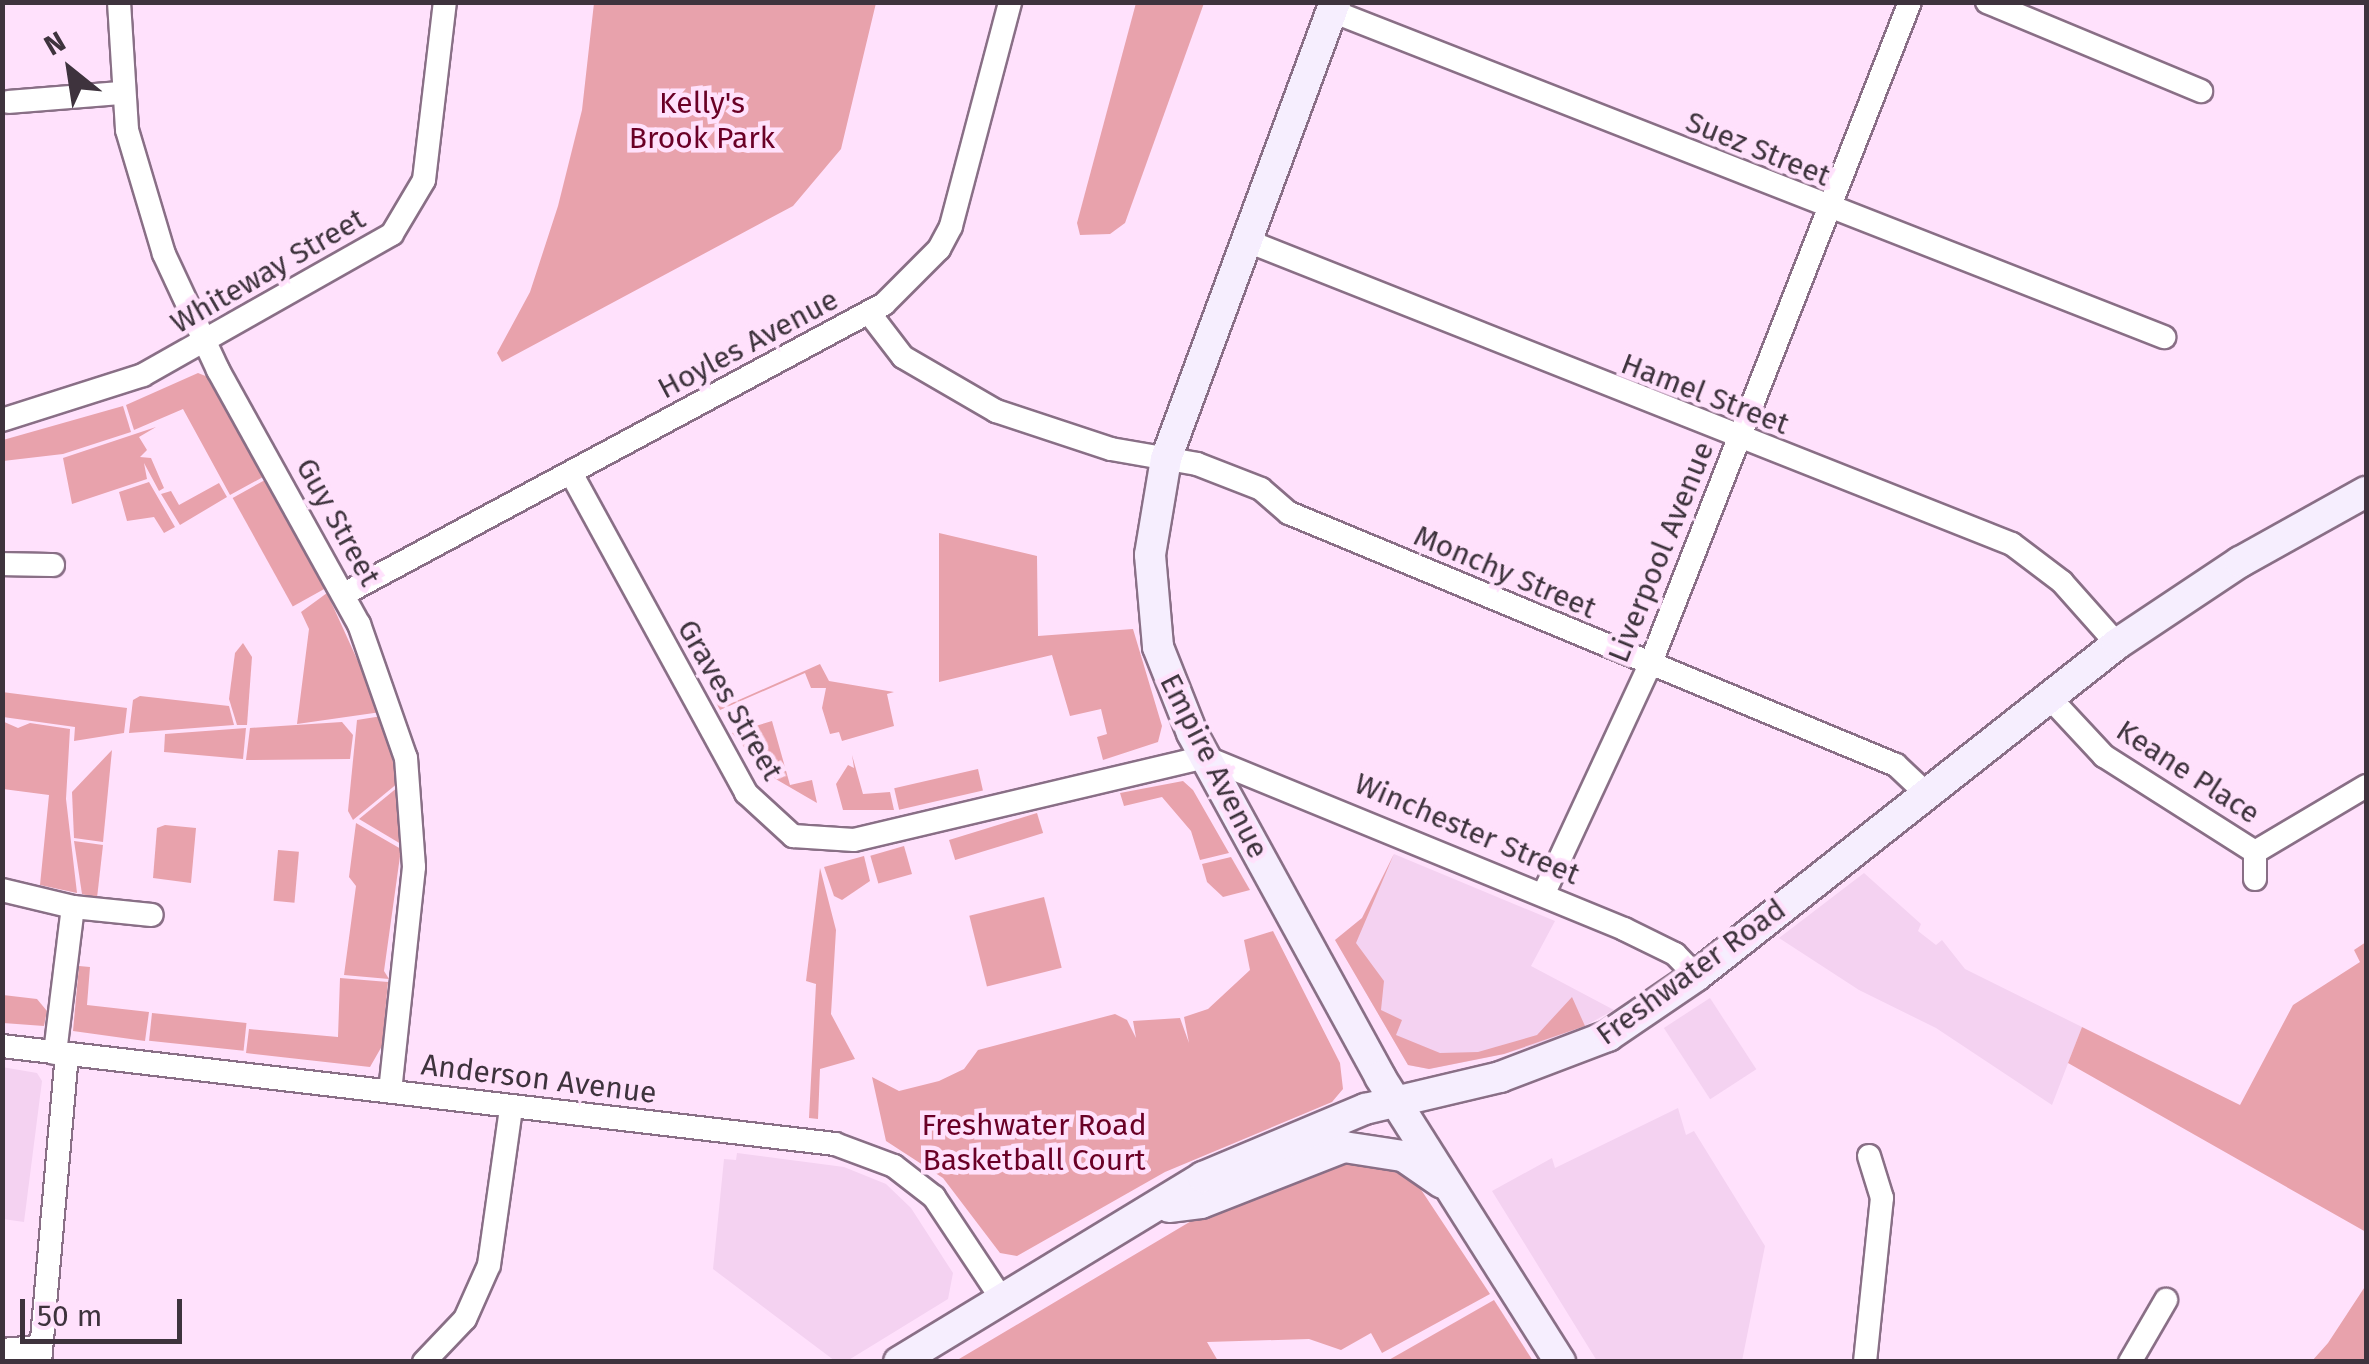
<!DOCTYPE html>
<style>
body{margin:0}
#map{position:relative;width:2369px;height:1364px;overflow:hidden;background:#ffe1fc;font-family:"Fira Sans",sans-serif}
div>[style]{position:absolute}
[style*='--x']{left:calc(var(--x)*1px);top:calc(var(--y)*1px);width:calc(var(--w)*1px);rotate:calc(var(--a)*1deg)}
.built>*{inset:0;background:#f4d2f1;transform-origin:0 0}
.green>*{inset:0;background:#e8a2ac;transform-origin:0 0}
.roads{filter:drop-shadow(2px 0 #896f86) drop-shadow(-2px 0 #896f86) drop-shadow(0 2px #896f86) drop-shadow(0 -2px #896f86)}
.street>*{height:22px;margin:-11px;padding:0 11px;transform-origin:11px;border-radius:11px;background:#fff}
.secondary>*{height:30px;margin:-15px;padding:0 15px;transform-origin:15px;border-radius:15px;background:#f6eefe}
span{translate:-50% -50%;white-space:nowrap;text-align:center;line-height:1.15;-webkit-text-stroke:9px #ffe1fc;paint-order:stroke}
.park-label{font-size:30px;color:#6a0026}
.street-label{font-size:30px;color:#3e333d}
.frame{position:absolute;inset:0;border:5px solid #3e333d;pointer-events:none}
.north{position:absolute;left:20px;top:20px;width:100px;height:100px;-webkit-text-stroke:8px #ffe1fc;paint-order:stroke;rotate:330deg;font-size:28px;font-weight:700;line-height:40px;text-align:center;color:#3e333d}
.north::after{content:'';display:block;margin:auto;width:35px;height:45px;background:#3e333d;clip-path:polygon(50% 0,100% 100%,50% 72%,0 100%)}
.scale{position:absolute;left:20px;top:1299px;width:162px;height:45px;box-sizing:border-box;border:5px solid #3e333d;border-top:0;padding-left:12px;font-size:30px;line-height:35px;white-space:nowrap;color:#3e333d;-webkit-text-stroke:8px #ffe1fc;paint-order:stroke}
</style>
<div id="map">
<div class="built">
<i style="clip-path:polygon(1394px 854px,1555px 921px,1531px 966px,1614px 1010px,1568px 1035px,1504px 1054px,1429px 1069px,1408px 1065px,1335px 940px,1362px 918px)"></i>
<i style="clip-path:polygon(1864px 873px,1921px 924px,1918px 931px,1936px 945px,1942px 940px,1965px 969px,2082px 1027px,2052px 1105px,1936px 1028px,1859px 990px,1779px 938px)"></i>
<i style="left:1710px;top:998px;width:85px;height:55px;rotate:57deg"></i>
<i style="clip-path:polygon(2px 1067px,37px 1073px,42px 1081px,24px 1222px,3px 1219px)"></i>
<i style="clip-path:polygon(1678px 1108px,1686px 1135px,1694px 1131px,1765px 1246px,1742px 1361px,1597px 1361px,1492px 1191px,1552px 1158px,1555px 1168px)"></i>
<i style="clip-path:polygon(737px 1153px,844px 1167px,886px 1184px,911px 1208px,953px 1273px,948px 1299px,847px 1361px,835px 1361px,713px 1269px,724px 1159px,736px 1160px)"></i>
</div>
<div class="green">
<i style="clip-path:polygon(594px 3px,876px 3px,841px 149px,793px 206px,502px 362px,497px 353px,530px 292px,558px 206px,582px 110px)"></i>
<i style="clip-path:polygon(1136px 3px,1204px 3px,1125px 223px,1110px 234px,1080px 235px,1077px 223px)"></i>
<i style="clip-path:polygon(198px 373px,208px 377px,263px 477px,230px 495px,183px 409px,134px 430px,126px 405px)"></i>
<i style="clip-path:polygon(123px 406px,131px 432px,63px 454px,3px 461px,3px 440px)"></i>
<i style="clip-path:polygon(156px 427px,139px 437px,147px 450px,140px 457px,151px 458px,164px 488px,159px 491px,144px 463px,147px 479px,72px 504px,63px 458px)"></i>
<i style="left:265px;top:480px;width:124px;height:37px;rotate:61deg"></i>
<i style="clip-path:polygon(149px 482px,175px 527px,164px 533px,154px 517px,127px 521px,119px 492px)"></i>
<i style="clip-path:polygon(219px 483px,227px 497px,180px 525px,161px 494px,171px 491px,179px 505px)"></i>
<i style="clip-path:polygon(939px 533px,1037px 556px,1038px 636px,1133px 629px,1162px 726px,1158px 742px,1103px 760px,1097px 737px,1107px 734px,1101px 709px,1070px 716px,1052px 655px,939px 682px)"></i>
<i style="clip-path:polygon(327px 593px,381px 712px,297px 724px,309px 629px,301px 612px)"></i>
<i style="clip-path:polygon(243px 643px,252px 657px,247px 725px,237px 725px,229px 699px,235px 653px)"></i>
<i style="clip-path:polygon(820px 664px,829px 681px,894px 692px,887px 694px,894px 726px,842px 741px,839px 732px,830px 734px,822px 708px,826px 688px,811px 688px,805px 673px,720px 710px,714px 699px,723px 707px)"></i>
<i style="clip-path:polygon(2px 692px,127px 708px,124px 733px,74px 741px,75px 727px,3px 717px)"></i>
<i style="clip-path:polygon(140px 696px,229px 706px,234px 725px,129px 733px,133px 700px)"></i>
<i style="clip-path:polygon(382px 716px,398px 783px,353px 820px,348px 811px,357px 720px)"></i>
<i style="clip-path:polygon(2px 721px,18px 728px,30px 723px,70px 729px,66px 799px,77px 893px,40px 885px,49px 795px,3px 789px)"></i>
<i style="clip-path:polygon(772px 721px,790px 785px,812px 780px,817px 803px,767px 774px,732px 733px)"></i>
<i style="clip-path:polygon(342px 722px,353px 735px,350px 759px,246px 760px,250px 728px)"></i>
<i style="clip-path:polygon(246px 728px,243px 759px,164px 752px,165px 734px)"></i>
<i style="clip-path:polygon(112px 750px,103px 842px,74px 838px,72px 792px)"></i>
<i style="clip-path:polygon(852px 755px,863px 794px,890px 792px,894px 810px,843px 810px,836px 784px,848px 765px,854px 768px)"></i>
<i style="left:978px;top:769px;width:22px;height:86px;rotate:77deg"></i>
<i style="clip-path:polygon(1183px 781px,1193px 790px,1229px 853px,1200px 860px,1191px 831px,1162px 797px,1124px 806px,1120px 793px)"></i>
<i style="clip-path:polygon(398px 787px,400px 807px,401px 844px,359px 819px)"></i>
<i style="left:1037px;top:813px;width:21px;height:92px;rotate:73deg"></i>
<i style="clip-path:polygon(356px 823px,401px 849px,384px 971px,389px 979px,344px 975px,356px 886px,349px 877px)"></i>
<i style="clip-path:polygon(165px 825px,196px 828px,191px 883px,153px 878px,157px 828px)"></i>
<i style="clip-path:polygon(74px 841px,103px 845px,97px 898px,82px 894px)"></i>
<i style="left:904px;top:846px;width:29px;height:35px;rotate:74deg"></i>
<i style="left:278px;top:850px;width:21px;height:51px;rotate:5deg"></i>
<i style="clip-path:polygon(1394px 854px,1356px 943px,1384px 981px,1381px 1010px,1402px 1020px,1396px 1035px,1440px 1053px,1478px 1052px,1537px 1035px,1572px 997px,1585px 1026px,1504px 1054px,1429px 1069px,1408px 1065px,1335px 940px,1362px 918px)"></i>
<i style="clip-path:polygon(864px 856px,870px 881px,842px 900px,834px 896px,824px 867px)"></i>
<i style="clip-path:polygon(1231px 857px,1250px 890px,1223px 897px,1207px 882px,1202px 864px)"></i>
<i style="clip-path:polygon(820px 868px,836px 930px,831px 1014px,855px 1059px,820px 1069px,818px 1119px,809px 1118px,816px 984px,806px 981px)"></i>
<i style="left:1044px;top:897px;width:73px;height:77px;rotate:76deg"></i>
<i style="clip-path:polygon(1273px 931px,1340px 1063px,1343px 1089px,1332px 1102px,1165px 1172px,1017px 1256px,1000px 1253px,943px 1178px,886px 1141px,872px 1077px,899px 1091px,939px 1081px,964px 1069px,978px 1050px,1115px 1014px,1127px 1020px,1136px 1038px,1133px 1021px,1180px 1018px,1189px 1043px,1184px 1017px,1208px 1009px,1250px 970px,1244px 940px)"></i>
<i style="clip-path:polygon(2366px 942px,2366px 1232px,2068px 1063px,2082px 1027px,2240px 1105px,2293px 1005px,2360px 962px,2354px 950px)"></i>
<i style="clip-path:polygon(79px 966px,90px 967px,87px 1005px,149px 1012px,145px 1041px,73px 1031px)"></i>
<i style="clip-path:polygon(340px 978px,388px 982px,382px 1046px,370px 1067px,246px 1053px,249px 1029px,338px 1037px)"></i>
<i style="clip-path:polygon(3px 995px,37px 999px,47px 1011px,44px 1026px,3px 1023px)"></i>
<i style="left:152px;top:1013px;width:95px;height:28px;rotate:6deg"></i>
<i style="clip-path:polygon(1339px 1161px,1378px 1164px,1416px 1182px,1490px 1294px,1382px 1353px,1371px 1333px,1341px 1350px,1309px 1339px,1207px 1342px,1218px 1361px,954px 1362px,1203px 1214px)"></i>
<i style="clip-path:polygon(2366px 1285px,2366px 1361px,2312px 1361px,2328px 1343px)"></i>
<i style="clip-path:polygon(1494px 1300px,1533px 1361px,1387px 1361px)"></i>
</div>
<div class="roads">
<div class="street">
<i style="--x:119;--y:2;--w:128;--a:86.4"></i>
<i style="--x:127;--y:130;--w:129;--a:73.4"></i>
<i style="--x:164;--y:254;--w:128;--a:65"></i>
<i style="--x:218;--y:370;--w:291;--a:61"></i>
<i style="--x:359;--y:624;--w:142;--a:70.7"></i>
<i style="--x:406;--y:758;--w:109;--a:85.8"></i>
<i style="--x:414;--y:867;--w:225;--a:96.1"></i>
<i style="--x:1987;--y:2;--w:232;--a:22.6"></i>
<i style="--x:1332;--y:11;--w:894;--a:21.4"></i>
<i style="--x:9;--y:102;--w:113;--a:-4.6"></i>
<i style="--x:1245;--y:240;--w:825;--a:21.62"></i>
<i style="--x:2012;--y:544;--w:63;--a:37.2"></i>
<i style="--x:2062;--y:582;--w:83;--a:48.4"></i>
<i style="--x:870;--y:314;--w:54;--a:52.5"></i>
<i style="--x:903;--y:357;--w:108;--a:30.1"></i>
<i style="--x:996;--y:411;--w:121;--a:18.3"></i>
<i style="--x:1111;--y:449;--w:87;--a:9.9"></i>
<i style="--x:1197;--y:464;--w:69;--a:21.3"></i>
<i style="--x:1261;--y:489;--w:37;--a:41"></i>
<i style="--x:1289;--y:513;--w:657;--a:22.55"></i>
<i style="--x:1896;--y:765;--w:44;--a:43.2"></i>
<i style="--x:2;--y:420;--w:148;--a:-17.7"></i>
<i style="--x:143;--y:375;--w:286;--a:-29.5"></i>
<i style="--x:392;--y:234;--w:63;--a:-59.3"></i>
<i style="--x:424;--y:180;--w:179;--a:-83.3"></i>
<i style="--x:571;--y:473;--w:365;--a:61.3"></i>
<i style="--x:746;--y:793;--w:64;--a:42.5"></i>
<i style="--x:793;--y:836;--w:61;--a:3.8"></i>
<i style="--x:854;--y:840;--w:361;--a:-13.3"></i>
<i style="--x:1205;--y:757;--w:453;--a:22.3"></i>
<i style="--x:1624;--y:929;--w:57;--a:26.1"></i>
<i style="--x:1675;--y:954;--w:30;--a:46"></i>
<i style="--x:2;--y:564;--w:51;--a:1.1"></i>
<i style="--x:344;--y:594;--w:613;--a:-28.24"></i>
<i style="--x:884;--y:304;--w:78;--a:-45"></i>
<i style="--x:939;--y:249;--w:26;--a:-62"></i>
<i style="--x:951;--y:226;--w:232;--a:-75.2"></i>
<i style="--x:2049;--y:697;--w:81;--a:47"></i>
<i style="--x:2104;--y:756;--w:179;--a:32.4"></i>
<i style="--x:2255;--y:852;--w:27;--a:90"></i>
<i style="--x:2255;--y:852;--w:129;--a:-30.7"></i>
<i style="--x:2;--y:890;--w:73;--a:13.5"></i>
<i style="--x:73;--y:907;--w:79;--a:5.8"></i>
<i style="--x:1544;--y:893;--w:251;--a:-65.1"></i>
<i style="--x:1650;--y:665;--w:712;--a:-68.59"></i>
<i style="--x:2;--y:1046;--w:839;--a:6.71"></i>
<i style="--x:835;--y:1144;--w:63;--a:20.4"></i>
<i style="--x:894;--y:1166;--w:51;--a:37.8"></i>
<i style="--x:934;--y:1197;--w:121;--a:56.4"></i>
<i style="--x:55;--y:1053;--w:147;--a:-83"></i>
<i style="--x:2;--y:1350;--w:38;--a:-5"></i>
<i style="--x:40;--y:1362;--w:309;--a:-85"></i>
<i style="--x:424;--y:1362;--w:59;--a:-46.4"></i>
<i style="--x:465;--y:1319;--w:59;--a:-66"></i>
<i style="--x:489;--y:1265;--w:159;--a:-82"></i>
<i style="--x:1865;--y:1362;--w:165;--a:-84.1"></i>
<i style="--x:1882;--y:1198;--w:44;--a:-107.2"></i>
<i style="--x:2130;--y:1362;--w:72;--a:-59.9"></i>
</div>
<div class="secondary">
<i style="--x:1335;--y:2;--w:487;--a:110.3"></i>
<i style="--x:1166;--y:459;--w:97;--a:99.5"></i>
<i style="--x:1150;--y:555;--w:92;--a:85"></i>
<i style="--x:1158;--y:647;--w:92;--a:68.4"></i>
<i style="--x:1192;--y:733;--w:392;--a:61.3"></i>
<i style="--x:1380;--y:1077;--w:337;--a:57.7"></i>
<i style="--x:1169;--y:1207;--w:32;--a:-7"></i>
<i style="--x:1201;--y:1203;--w:154;--a:-21.4"></i>
<i style="--x:1344;--y:1147;--w:60;--a:8.7"></i>
<i style="--x:1403;--y:1156;--w:47;--a:34.7"></i>
<i style="--x:899;--y:1362;--w:356;--a:-31.3"></i>
<i style="--x:1203;--y:1177;--w:176;--a:-22.8"></i>
<i style="--x:1365;--y:1109;--w:139;--a:-13.3"></i>
<i style="--x:1500;--y:1077;--w:116;--a:-20.8"></i>
<i style="--x:1608;--y:1036;--w:107;--a:-34.3"></i>
<i style="--x:1696;--y:976;--w:536;--a:-38.26"></i>
<i style="--x:2117;--y:644;--w:148;--a:-33.7"></i>
<i style="--x:2240;--y:562;--w:144;--a:-29.1"></i>
</div>
</div>
<div class="park-label">
<span style="left:702px;top:120px">Kelly's<br>Brook Park</span>
<span style="left:1034px;top:1142px">Freshwater Road<br>Basketball Court</span>
</div>
<div class="street-label">
<span style="left:1758px;top:149px;rotate:22deg">Suez Street</span>
<span style="left:268px;top:271px;rotate:-30deg">Whiteway Street</span>
<span style="left:748px;top:344px;rotate:-28deg">Hoyles Avenue</span>
<span style="left:1705px;top:394px;rotate:21deg">Hamel Street</span>
<span style="left:338px;top:522px;rotate:61deg">Guy Street</span>
<span style="left:1661px;top:552px;rotate:-68deg">Liverpool Avenue</span>
<span style="left:1505px;top:572px;rotate:23deg">Monchy Street</span>
<span style="left:730px;top:700px;rotate:60deg">Graves Street</span>
<span style="left:1214px;top:766px;rotate:63deg">Empire Avenue</span>
<span style="left:2188px;top:772px;rotate:33deg">Keane Place</span>
<span style="left:1467px;top:829px;rotate:23deg">Winchester Street</span>
<span style="left:1691px;top:972px;rotate:-36deg">Freshwater Road</span>
<span style="left:539px;top:1079px;rotate:7deg">Anderson Avenue</span>
</div>
<div class="frame"></div>
<div class="north">N</div>
<div class="scale">50 m</div>
</div>
